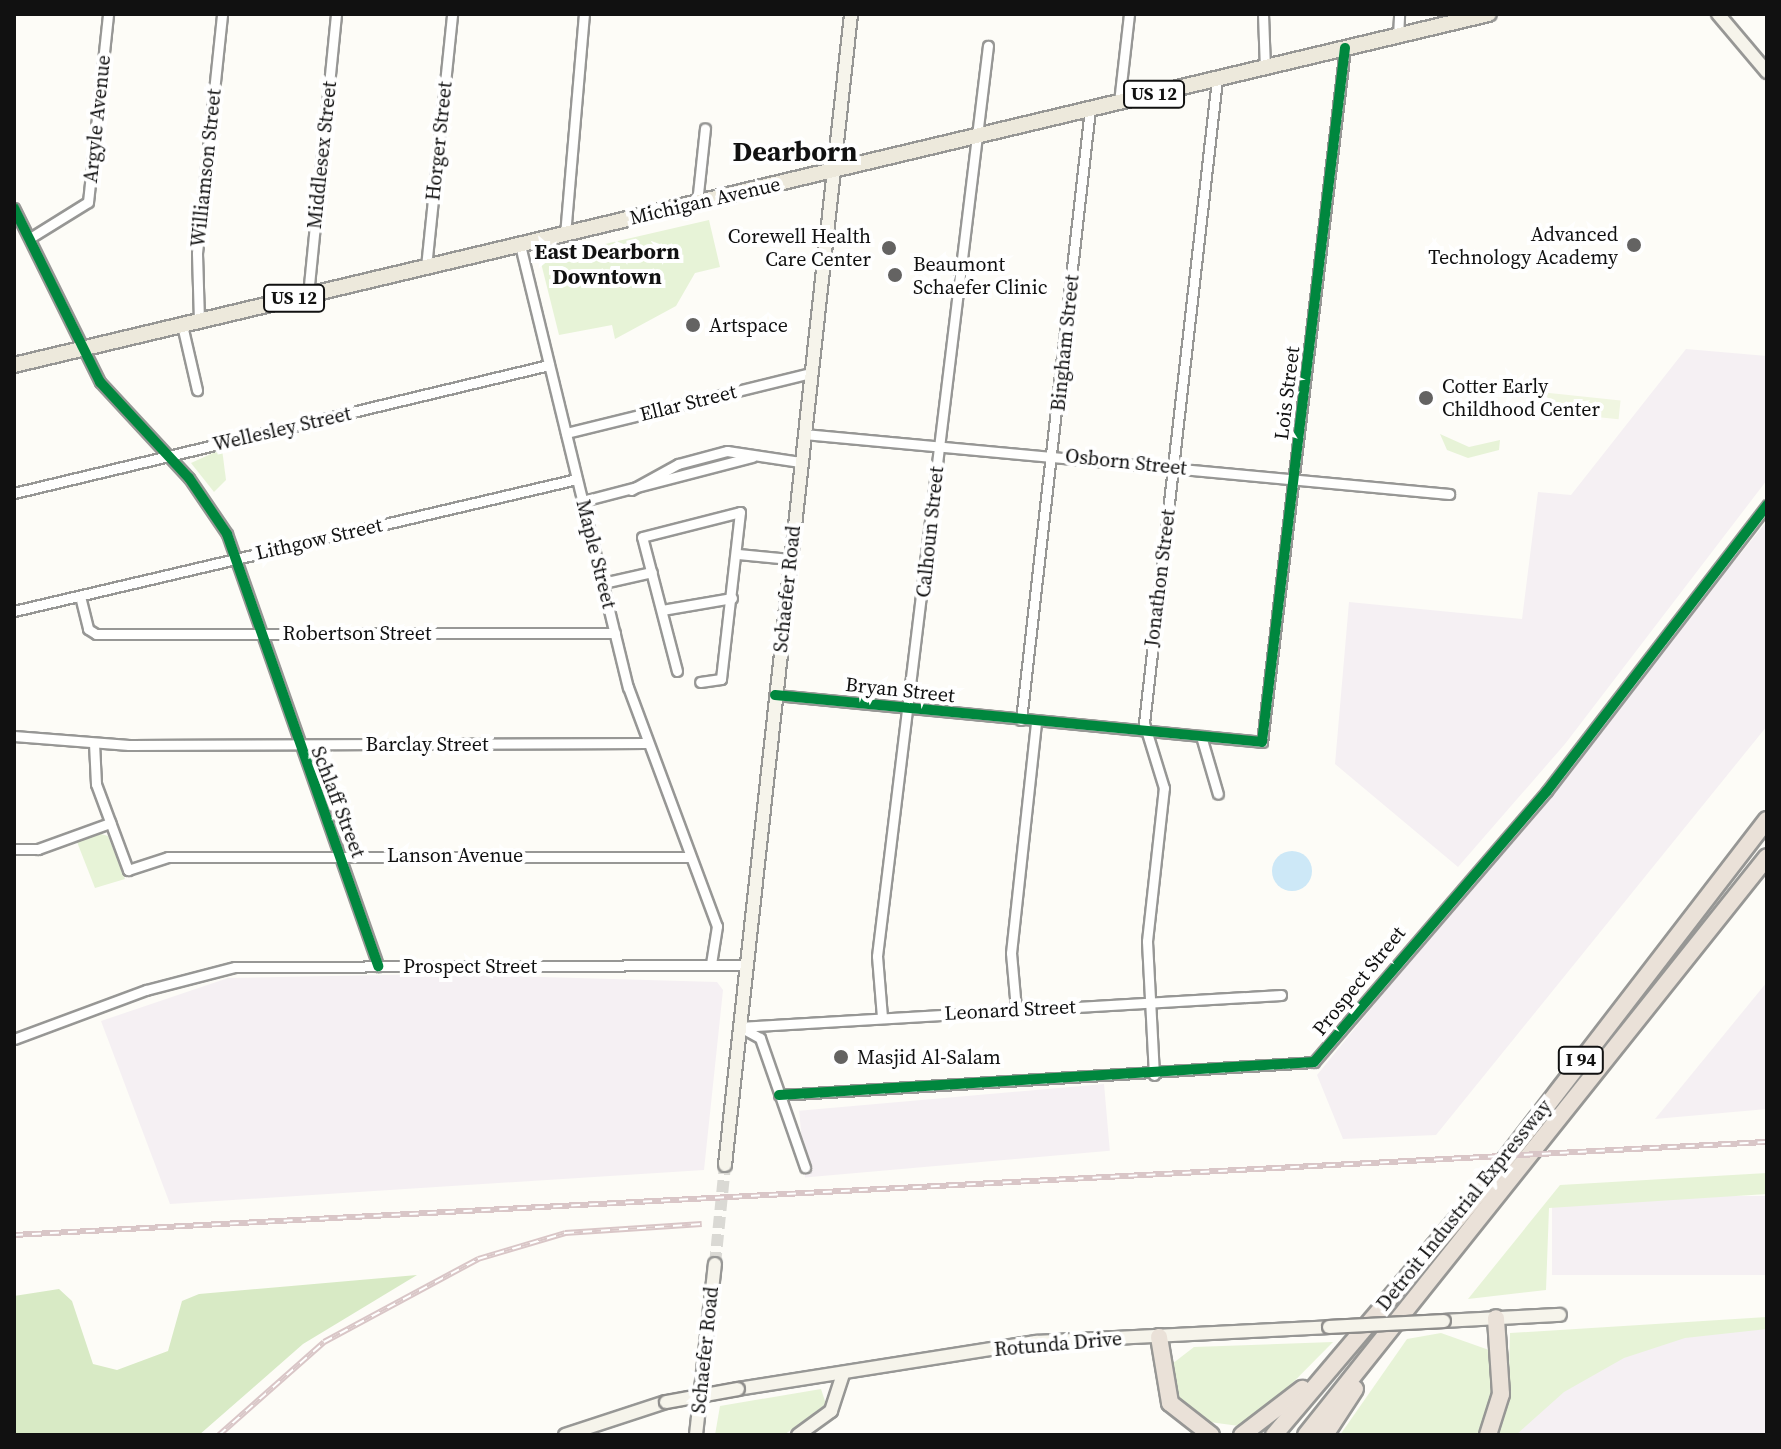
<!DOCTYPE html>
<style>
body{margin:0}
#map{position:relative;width:1781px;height:1449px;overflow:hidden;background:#fdfcf7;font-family:"Source Serif 4",serif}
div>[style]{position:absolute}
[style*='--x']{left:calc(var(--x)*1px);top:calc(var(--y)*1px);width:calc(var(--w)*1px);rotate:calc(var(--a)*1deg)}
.industrial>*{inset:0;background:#f5f0f3;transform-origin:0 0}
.green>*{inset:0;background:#e7f3d7}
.forest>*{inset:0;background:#d8eac5}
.pitch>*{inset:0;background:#f0f6e1;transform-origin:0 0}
.water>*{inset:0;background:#cde8f7}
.round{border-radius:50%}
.secondary-tunnel>*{height:12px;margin-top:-6px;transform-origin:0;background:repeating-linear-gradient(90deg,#dad9d4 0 12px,transparent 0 18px)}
.roads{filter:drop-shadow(2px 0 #979795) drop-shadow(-2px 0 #979795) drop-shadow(0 2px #979795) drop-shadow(0 -2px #979795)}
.street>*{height:9px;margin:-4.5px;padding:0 4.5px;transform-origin:4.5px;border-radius:4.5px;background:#fffffe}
.secondary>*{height:12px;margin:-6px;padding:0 6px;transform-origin:6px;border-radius:6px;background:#f6f4eb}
.primary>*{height:14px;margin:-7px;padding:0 7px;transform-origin:7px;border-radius:7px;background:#ede9dc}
.highway>*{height:16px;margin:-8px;padding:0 8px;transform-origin:8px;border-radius:8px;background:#eae1d8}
.rail>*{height:6px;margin-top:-3px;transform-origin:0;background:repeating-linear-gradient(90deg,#fff 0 9px,#d9c6c7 0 18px);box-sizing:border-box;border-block:2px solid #d9c6c7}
.bridges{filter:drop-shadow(2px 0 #8e8d8b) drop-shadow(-2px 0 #8e8d8b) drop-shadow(0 2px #8e8d8b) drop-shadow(0 -2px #8e8d8b)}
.secondary-bridge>*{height:12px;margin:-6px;padding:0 6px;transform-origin:6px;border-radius:6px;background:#f6f4eb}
.cycleway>*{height:10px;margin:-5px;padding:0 5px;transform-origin:5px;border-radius:5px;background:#00873e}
.dots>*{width:22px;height:22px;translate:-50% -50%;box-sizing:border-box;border:4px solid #fff;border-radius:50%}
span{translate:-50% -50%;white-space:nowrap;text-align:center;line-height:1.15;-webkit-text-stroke:8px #fff;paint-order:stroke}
.shield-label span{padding:2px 6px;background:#fff;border:2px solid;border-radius:6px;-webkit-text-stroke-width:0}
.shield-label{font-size:18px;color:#111;font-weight:700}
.street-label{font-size:20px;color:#111}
.poi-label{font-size:20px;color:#111}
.right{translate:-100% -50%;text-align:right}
.left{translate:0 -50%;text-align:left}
.neighbourhood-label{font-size:22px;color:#111;font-weight:700}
.district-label{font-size:28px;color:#111;font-weight:700}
.frame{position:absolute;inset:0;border:16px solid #111;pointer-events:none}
</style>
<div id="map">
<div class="industrial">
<i style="clip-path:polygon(1686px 349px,1767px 356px,1767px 480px,1565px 744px,1458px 867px,1335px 764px,1349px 602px,1522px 619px,1538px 492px,1571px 495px)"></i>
<i style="clip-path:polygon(1767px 521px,1767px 726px,1436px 1135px,1343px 1139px,1317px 1075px)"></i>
<i style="clip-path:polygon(439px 974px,717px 982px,723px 990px,704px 1170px,170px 1204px,101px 1021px,228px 978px)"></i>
<i style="clip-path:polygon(1767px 982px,1767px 1109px,1655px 1119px)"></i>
<i style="left:1104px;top:1084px;width:67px;height:306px;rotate:85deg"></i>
<i style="left:1767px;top:1196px;width:79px;height:215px;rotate:90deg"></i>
<i style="clip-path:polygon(1767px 1328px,1767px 1435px,1516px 1435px,1511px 1342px)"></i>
</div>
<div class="green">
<i style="clip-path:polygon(709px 220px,720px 267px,695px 273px,676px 306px,615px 339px,612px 325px,559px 335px,540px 259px)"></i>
<i style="clip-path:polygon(1440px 434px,1469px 447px,1500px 440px,1499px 450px,1468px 458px,1447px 450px)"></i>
<i style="clip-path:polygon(222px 449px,226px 480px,214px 492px,191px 463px)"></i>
<i style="clip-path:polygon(101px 834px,108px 836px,125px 879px,95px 888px,77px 842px)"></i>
<i style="clip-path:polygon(1767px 1173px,1767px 1194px,1549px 1208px,1546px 1290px,1468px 1299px,1560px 1185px)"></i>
<i style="clip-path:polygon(1767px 1317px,1767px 1329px,1685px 1338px,1624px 1358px,1564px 1392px,1516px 1435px,1498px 1435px,1508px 1404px,1510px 1333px)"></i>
<i style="clip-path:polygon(1441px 1333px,1489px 1350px,1492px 1407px,1481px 1435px,1340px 1435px,1407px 1339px)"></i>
<i style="clip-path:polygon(1333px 1342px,1258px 1418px,1239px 1426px,1202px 1421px,1176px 1394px,1172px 1364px,1194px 1347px)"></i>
<i style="clip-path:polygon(821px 1389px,826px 1404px,784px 1435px,715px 1435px,720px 1406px)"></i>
</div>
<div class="forest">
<i style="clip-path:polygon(417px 1275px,303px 1344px,199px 1435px,14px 1435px,14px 1296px,59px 1289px,72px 1301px,93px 1364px,117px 1370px,168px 1351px,182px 1301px,199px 1294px)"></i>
</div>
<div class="pitch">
<i style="left:1540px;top:392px;width:81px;height:19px;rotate:6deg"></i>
</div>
<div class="water">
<i class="round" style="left:1272px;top:851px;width:40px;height:40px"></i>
</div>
<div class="secondary-tunnel">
<i style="--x:715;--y:1264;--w:100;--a:-84.2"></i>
</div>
<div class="roads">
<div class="street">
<i style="--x:1263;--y:14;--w:54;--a:87.9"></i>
<i style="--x:1398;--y:36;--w:22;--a:-87"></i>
<i style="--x:1119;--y:102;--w:89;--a:-83.5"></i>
<i style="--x:697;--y:203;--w:75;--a:-83.9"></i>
<i style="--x:14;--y:208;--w:194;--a:63.7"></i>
<i style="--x:100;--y:382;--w:131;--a:47.2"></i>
<i style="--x:189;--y:478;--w:68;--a:55.8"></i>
<i style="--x:227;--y:534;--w:458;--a:70.7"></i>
<i style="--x:565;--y:235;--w:222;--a:-85.1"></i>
<i style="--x:30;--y:238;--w:68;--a:-31.8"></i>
<i style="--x:88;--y:202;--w:189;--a:-83.9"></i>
<i style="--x:520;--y:245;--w:455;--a:76.3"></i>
<i style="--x:628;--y:687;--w:255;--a:69.6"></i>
<i style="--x:717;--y:926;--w:39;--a:99"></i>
<i style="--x:426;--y:267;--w:254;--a:-84.1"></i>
<i style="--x:308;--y:295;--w:282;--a:-84.3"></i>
<i style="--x:199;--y:321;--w:68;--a:-91.7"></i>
<i style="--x:197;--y:253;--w:240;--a:-84"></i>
<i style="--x:182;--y:325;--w:67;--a:77"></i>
<i style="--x:566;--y:433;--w:252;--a:-13.8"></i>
<i style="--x:804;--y:434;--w:648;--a:5.31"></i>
<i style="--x:631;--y:490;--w:54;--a:-29"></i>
<i style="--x:678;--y:464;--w:51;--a:-14.9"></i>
<i style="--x:727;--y:451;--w:74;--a:8.6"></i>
<i style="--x:14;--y:493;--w:550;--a:-13.46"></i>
<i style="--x:583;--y:501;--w:175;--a:-14.6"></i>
<i style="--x:738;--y:554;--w:52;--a:5.5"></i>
<i style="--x:603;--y:583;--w:50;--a:-12.7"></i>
<i style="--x:80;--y:596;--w:34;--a:76"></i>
<i style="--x:88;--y:629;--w:9;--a:32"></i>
<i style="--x:96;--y:634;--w:519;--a:-0.11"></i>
<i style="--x:662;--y:610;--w:71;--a:-9.7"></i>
<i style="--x:14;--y:611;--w:578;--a:-13.2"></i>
<i style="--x:677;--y:671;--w:138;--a:-104.6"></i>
<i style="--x:642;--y:537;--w:101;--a:-14.3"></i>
<i style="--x:740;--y:512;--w:168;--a:96.5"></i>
<i style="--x:721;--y:679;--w:21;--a:172"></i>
<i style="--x:775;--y:695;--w:489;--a:5.5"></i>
<i style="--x:1262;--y:742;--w:699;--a:-83.18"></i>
<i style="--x:1021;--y:720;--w:615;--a:-83.56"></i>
<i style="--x:14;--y:736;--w:115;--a:4.5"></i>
<i style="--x:129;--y:745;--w:519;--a:-0.22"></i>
<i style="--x:1201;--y:736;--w:60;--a:73.7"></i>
<i style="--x:94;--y:743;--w:41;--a:87.2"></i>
<i style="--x:96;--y:784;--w:92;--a:69.6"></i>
<i style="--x:128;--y:870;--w:42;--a:-18"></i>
<i style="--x:168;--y:857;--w:522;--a:0"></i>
<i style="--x:14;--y:849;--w:24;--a:0"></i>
<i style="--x:38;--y:849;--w:77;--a:-19.9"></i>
<i style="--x:1016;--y:1009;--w:56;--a:-95.1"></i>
<i style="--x:1011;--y:953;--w:232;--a:-83.8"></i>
<i style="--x:882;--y:1017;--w:61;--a:-94.7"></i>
<i style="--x:877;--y:956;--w:917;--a:-83.05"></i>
<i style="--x:739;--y:1027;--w:543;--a:-3.38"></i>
<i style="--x:740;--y:1027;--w:23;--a:29"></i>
<i style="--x:760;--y:1038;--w:137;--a:70.8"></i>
<i style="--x:14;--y:1039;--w:141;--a:-20.4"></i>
<i style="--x:146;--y:990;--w:92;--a:-14.5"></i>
<i style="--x:235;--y:967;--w:510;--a:-0.22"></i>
<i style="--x:1154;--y:1075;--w:134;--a:-93"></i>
<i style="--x:1147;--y:941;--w:154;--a:-83.7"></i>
<i style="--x:1164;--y:788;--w:68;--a:-107.1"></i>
<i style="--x:1144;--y:723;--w:648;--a:-83.53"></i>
<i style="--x:779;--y:1095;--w:536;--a:-3.53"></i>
<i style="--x:1314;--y:1062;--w:357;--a:-49.3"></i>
<i style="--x:1547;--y:791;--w:361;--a:-52.4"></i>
</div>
<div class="secondary">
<i style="--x:1718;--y:14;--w:76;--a:49.8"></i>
<i style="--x:725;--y:1165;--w:1158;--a:-83.75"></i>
<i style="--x:1444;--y:1321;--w:116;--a:-3"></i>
<i style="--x:738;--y:1389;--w:302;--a:-9"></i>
<i style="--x:1036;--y:1342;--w:293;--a:-2.9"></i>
<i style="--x:565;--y:1435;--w:106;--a:-18.1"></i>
<i style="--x:696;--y:1435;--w:172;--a:-83.7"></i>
<i style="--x:798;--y:1435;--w:41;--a:-36"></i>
<i style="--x:831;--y:1411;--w:39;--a:-72"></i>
</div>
<div class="primary">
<i style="--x:14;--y:365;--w:1516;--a:-13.39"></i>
</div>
<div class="highway">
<i style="--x:1159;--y:1337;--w:67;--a:80.5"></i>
<i style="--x:1170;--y:1403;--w:52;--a:38"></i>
<i style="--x:1242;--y:1435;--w:76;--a:-37.5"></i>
<i style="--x:1274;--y:1435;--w:326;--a:-49.7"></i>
<i style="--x:1485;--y:1186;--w:462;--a:-52.4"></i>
<i style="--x:1306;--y:1435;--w:739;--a:-51.42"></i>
<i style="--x:1325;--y:1435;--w:55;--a:-56.9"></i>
<i style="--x:1488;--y:1435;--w:43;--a:-72.4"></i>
<i style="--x:1501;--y:1394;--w:76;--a:-93.8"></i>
</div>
</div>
<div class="rail">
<i style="--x:14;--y:1235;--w:1755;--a:-3.04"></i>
<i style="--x:219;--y:1435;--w:140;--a:-41.5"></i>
<i style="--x:324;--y:1342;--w:175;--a:-28.3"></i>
<i style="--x:478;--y:1259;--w:91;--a:-16.6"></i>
<i style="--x:565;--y:1233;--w:137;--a:-3.8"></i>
</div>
<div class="bridges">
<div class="secondary-bridge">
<i style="--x:1329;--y:1327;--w:115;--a:-3"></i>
<i style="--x:666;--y:1402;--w:73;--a:-10.2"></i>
</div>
</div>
<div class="cycleway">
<i style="--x:14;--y:208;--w:194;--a:63.7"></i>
<i style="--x:100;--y:382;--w:131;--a:47.2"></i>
<i style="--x:189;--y:478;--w:68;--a:55.8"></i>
<i style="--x:227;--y:534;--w:458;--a:70.7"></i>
<i style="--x:775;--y:695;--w:489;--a:5.5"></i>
<i style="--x:1262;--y:742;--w:699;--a:-83.18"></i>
<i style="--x:779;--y:1095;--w:536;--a:-3.53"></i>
<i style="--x:1314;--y:1062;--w:357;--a:-49.3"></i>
<i style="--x:1547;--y:791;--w:361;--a:-52.4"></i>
</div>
<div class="dots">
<i style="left:1634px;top:245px;background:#646362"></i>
<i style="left:889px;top:248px;background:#646362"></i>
<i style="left:895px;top:275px;background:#646362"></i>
<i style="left:693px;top:325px;background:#646362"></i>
<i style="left:1426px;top:398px;background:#646362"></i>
<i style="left:841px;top:1057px;background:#646362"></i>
</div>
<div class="shield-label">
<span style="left:1154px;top:94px">US 12</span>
<span style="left:294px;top:298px">US 12</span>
<span style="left:1581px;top:1060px">I 94</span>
</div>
<div class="street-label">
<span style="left:97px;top:119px;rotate:-84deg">Argyle Avenue</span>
<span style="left:439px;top:141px;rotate:-84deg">Horger Street</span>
<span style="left:322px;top:155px;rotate:-84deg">Middlesex Street</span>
<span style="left:206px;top:168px;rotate:-84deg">Williamson Street</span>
<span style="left:705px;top:201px;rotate:-13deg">Michigan Avenue</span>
<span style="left:1065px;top:343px;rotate:-84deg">Bingham Street</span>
<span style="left:1287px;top:393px;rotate:-83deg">Lois Street</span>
<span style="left:688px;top:403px;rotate:-14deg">Ellar Street</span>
<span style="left:282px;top:429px;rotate:-13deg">Wellesley Street</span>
<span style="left:1126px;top:462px;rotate:6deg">Osborn Street</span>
<span style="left:930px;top:532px;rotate:-84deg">Calhoun Street</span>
<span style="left:319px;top:539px;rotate:-13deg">Lithgow Street</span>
<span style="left:596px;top:554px;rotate:76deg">Maple Street</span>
<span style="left:1160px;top:578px;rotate:-83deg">Jonathon Street</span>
<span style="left:787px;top:589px;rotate:-84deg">Schaefer Road</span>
<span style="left:357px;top:633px">Robertson Street</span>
<span style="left:900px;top:690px;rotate:6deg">Bryan Street</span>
<span style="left:427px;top:744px">Barclay Street</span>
<span style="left:338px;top:802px;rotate:69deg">Schlaff Street</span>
<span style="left:455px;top:855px">Lanson Avenue</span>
<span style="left:470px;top:966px">Prospect Street</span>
<span style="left:1359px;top:981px;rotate:-51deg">Prospect Street</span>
<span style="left:1010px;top:1010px;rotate:-3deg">Leonard Street</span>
<span style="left:1464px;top:1205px;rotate:-51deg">Detroit Industrial Expressway</span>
<span style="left:1058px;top:1344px;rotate:-5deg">Rotunda Drive</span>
<span style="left:705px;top:1350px;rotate:-84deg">Schaefer Road</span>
</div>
<div class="poi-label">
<span class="right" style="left:1618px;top:246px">Advanced<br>Technology Academy</span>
<span class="right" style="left:871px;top:248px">Corewell Health<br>Care Center</span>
<span class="left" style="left:913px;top:276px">Beaumont<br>Schaefer Clinic</span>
<span class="left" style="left:709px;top:325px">Artspace</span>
<span class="left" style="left:1442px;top:398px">Cotter Early<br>Childhood Center</span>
<span class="left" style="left:857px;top:1057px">Masjid Al-Salam</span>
</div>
<div class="neighbourhood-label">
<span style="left:607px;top:264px">East Dearborn<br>Downtown</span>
</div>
<div class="district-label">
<span style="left:795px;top:151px">Dearborn</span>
</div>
<div class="frame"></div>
</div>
